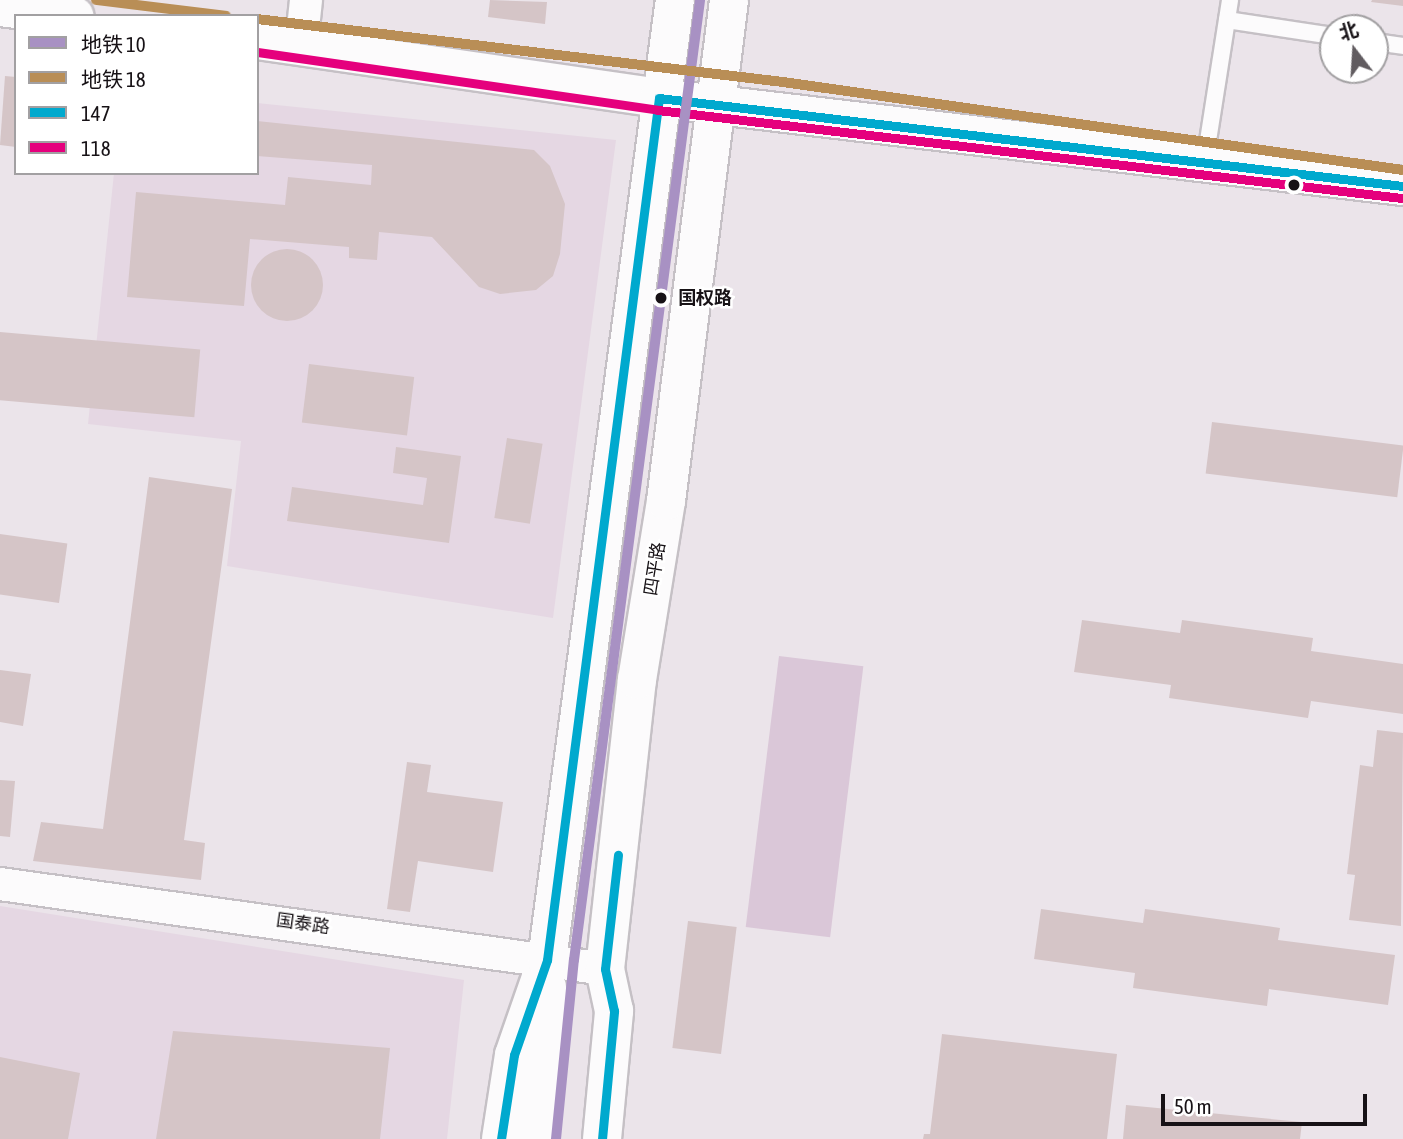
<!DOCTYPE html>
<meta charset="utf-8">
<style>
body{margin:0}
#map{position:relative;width:1403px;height:1139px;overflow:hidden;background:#ebe4ea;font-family:"Asap Condensed","Noto Sans SC",sans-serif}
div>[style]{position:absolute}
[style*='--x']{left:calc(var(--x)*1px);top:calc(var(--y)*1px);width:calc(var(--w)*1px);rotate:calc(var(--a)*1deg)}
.built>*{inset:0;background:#e5d7e3}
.green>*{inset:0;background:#dac7d8;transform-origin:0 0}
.building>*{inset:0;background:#d5c5c7;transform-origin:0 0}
.round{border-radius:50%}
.roads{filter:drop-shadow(2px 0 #c5c0c5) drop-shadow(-2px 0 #c5c0c5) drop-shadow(0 2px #c5c0c5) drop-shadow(0 -2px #c5c0c5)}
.lane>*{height:16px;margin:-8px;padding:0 8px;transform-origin:8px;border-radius:8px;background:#fcfbfc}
.street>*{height:32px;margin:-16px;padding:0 16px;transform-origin:16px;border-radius:16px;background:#fcfbfc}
.secondary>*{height:38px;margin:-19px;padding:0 19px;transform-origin:19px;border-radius:19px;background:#fcfbfc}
.primary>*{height:38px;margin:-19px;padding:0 19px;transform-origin:19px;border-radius:19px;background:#fcfbfc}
.bus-1>*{height:9px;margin:-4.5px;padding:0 4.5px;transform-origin:4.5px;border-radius:4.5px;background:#00a9ce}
.bus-2>*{height:9px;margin:-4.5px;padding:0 4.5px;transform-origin:4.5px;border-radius:4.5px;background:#e5007d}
.metro-1>*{height:10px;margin:-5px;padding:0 5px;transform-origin:5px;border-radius:5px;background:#a891c3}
.metro-2>*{height:10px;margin:-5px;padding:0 5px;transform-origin:5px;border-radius:5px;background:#b98e56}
.dots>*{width:19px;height:19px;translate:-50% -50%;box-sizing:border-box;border:4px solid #fff;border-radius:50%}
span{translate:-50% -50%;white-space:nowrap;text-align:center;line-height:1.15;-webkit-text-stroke:5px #fff;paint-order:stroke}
.stop-label{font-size:18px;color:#171216;font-weight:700}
.left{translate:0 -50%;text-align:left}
.street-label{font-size:18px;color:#171216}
.legend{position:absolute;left:14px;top:14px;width:245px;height:161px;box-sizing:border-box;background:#fff;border:2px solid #a2a0a2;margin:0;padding:9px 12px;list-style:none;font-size:21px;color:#171216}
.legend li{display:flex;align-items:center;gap:14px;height:35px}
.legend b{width:35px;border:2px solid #a2a0a2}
.north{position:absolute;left:1319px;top:14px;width:70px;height:70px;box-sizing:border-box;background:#fff;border:2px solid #a2a0a2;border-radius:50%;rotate:343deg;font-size:19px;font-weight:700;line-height:28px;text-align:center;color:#171216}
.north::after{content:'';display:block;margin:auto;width:24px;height:32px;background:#615c60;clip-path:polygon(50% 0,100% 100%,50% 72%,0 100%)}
.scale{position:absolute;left:1161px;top:1094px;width:206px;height:32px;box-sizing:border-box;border:4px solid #171216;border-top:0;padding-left:9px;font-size:21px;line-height:24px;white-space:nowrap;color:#171216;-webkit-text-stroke:5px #fff;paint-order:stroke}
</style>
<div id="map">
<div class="built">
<i style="clip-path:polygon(257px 103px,616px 140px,553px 618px,227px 566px,241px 441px,88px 424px,114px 173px,257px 173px)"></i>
<i style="clip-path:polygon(0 906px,464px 980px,447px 1139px,0 1139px)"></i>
</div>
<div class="green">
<i style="left:779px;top:656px;width:85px;height:273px;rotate:7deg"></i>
</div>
<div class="building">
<i style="clip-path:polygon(490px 0,547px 2px,545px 24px,488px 17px)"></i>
<i style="clip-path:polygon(1372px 0,1403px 0,1403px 6px,1371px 2px)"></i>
<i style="clip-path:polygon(5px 76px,16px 77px,16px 147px,0 145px)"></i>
<i style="clip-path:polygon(257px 121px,534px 150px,550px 166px,565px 204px,560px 254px,553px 276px,536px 290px,500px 294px,479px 287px,432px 237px,379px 232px,377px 260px,349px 258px,349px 247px,250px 239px,244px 306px,127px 297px,136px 192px,285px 205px,288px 177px,371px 185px,372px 165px,257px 156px)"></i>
<i class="round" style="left:251px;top:249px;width:72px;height:72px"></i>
<i style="left:0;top:332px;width:201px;height:68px;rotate:5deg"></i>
<i style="left:309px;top:364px;width:106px;height:59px;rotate:7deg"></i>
<i style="left:1212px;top:422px;width:193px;height:52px;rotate:7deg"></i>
<i style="left:507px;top:438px;width:36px;height:81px;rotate:9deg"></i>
<i style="clip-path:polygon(396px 447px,461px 456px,449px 543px,287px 521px,292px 487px,423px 505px,427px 478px,393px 473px)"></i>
<i style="clip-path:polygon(149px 477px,232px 489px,184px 840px,205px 843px,201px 880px,33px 861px,41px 822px,103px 829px)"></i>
<i style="left:0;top:534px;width:68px;height:60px;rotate:8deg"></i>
<i style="clip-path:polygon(1082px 620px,1180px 633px,1182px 620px,1313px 638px,1311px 651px,1403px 664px,1403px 714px,1311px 701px,1308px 718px,1169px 698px,1171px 685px,1074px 672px)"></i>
<i style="clip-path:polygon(0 670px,31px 674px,23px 726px,0 722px)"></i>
<i style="clip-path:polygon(1377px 730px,1403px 733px,1401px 926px,1349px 920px,1355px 875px,1347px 874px,1360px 765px,1373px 767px)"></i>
<i style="clip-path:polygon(407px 762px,431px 765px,427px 792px,503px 802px,493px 872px,418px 861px,410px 912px,387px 909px)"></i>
<i style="clip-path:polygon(0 780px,15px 781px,10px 837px,0 836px)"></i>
<i style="clip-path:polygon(1041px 909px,1143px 923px,1145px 909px,1280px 928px,1278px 940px,1395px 955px,1388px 1005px,1269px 989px,1267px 1006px,1133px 988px,1135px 973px,1034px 959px)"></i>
<i style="left:688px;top:921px;width:49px;height:128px;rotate:7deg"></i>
<i style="clip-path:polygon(173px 1031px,390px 1048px,380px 1139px,156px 1139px)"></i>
<i style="clip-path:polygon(942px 1034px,1117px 1054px,1107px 1139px,923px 1139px,924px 1134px,930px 1134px)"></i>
<i style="clip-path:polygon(0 1057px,80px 1073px,68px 1139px,0 1139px)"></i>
<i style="clip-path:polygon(1126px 1105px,1302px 1122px,1300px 1139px,1123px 1139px)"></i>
</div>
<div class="roads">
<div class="lane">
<i style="--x:1227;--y:20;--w:107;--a:8.6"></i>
<i style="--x:1375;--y:42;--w:28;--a:8"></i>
<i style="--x:1205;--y:160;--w:162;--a:-81.1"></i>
</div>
<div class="street">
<i style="--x:301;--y:47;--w:47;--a:-83.9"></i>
<i style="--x:0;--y:884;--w:611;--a:8"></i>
</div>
<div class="secondary">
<i style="--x:0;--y:7;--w:75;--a:6.9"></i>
<i style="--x:257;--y:40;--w:406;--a:8.2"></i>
<i style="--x:659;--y:98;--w:749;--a:6.75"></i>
</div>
<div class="primary">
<i style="--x:501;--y:1139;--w:85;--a:-81.2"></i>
<i style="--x:514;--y:1055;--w:101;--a:-70.8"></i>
<i style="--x:547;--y:960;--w:968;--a:-82.41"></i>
<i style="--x:536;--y:1139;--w:90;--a:-82.3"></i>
<i style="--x:548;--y:1050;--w:63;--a:-90.9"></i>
<i style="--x:602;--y:1139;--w:129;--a:-84.6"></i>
<i style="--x:614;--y:1011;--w:43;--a:-102.1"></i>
<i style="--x:605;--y:969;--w:291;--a:-83.7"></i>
<i style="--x:637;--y:680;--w:181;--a:-80.8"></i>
<i style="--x:666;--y:501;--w:505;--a:-82.83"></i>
</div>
</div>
<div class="bus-1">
<i style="--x:501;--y:1139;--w:85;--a:-81.2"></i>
<i style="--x:514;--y:1055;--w:101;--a:-70.8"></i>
<i style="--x:547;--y:960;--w:869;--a:-82.6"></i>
<i style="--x:659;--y:98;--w:749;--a:6.75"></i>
<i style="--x:602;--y:1139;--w:129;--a:-84.6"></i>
<i style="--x:614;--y:1011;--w:43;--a:-102.1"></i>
<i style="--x:605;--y:969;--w:115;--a:-83.5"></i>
</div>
<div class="bus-2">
<i style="--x:257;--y:52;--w:405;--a:8.2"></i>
<i style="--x:658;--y:110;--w:749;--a:6.75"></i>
</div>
<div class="metro-1">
<i style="--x:556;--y:1139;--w:180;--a:-84.3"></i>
<i style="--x:574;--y:960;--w:968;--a:-82.52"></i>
</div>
<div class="metro-2">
<i style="--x:96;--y:0;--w:131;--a:7"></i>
<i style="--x:257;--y:19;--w:530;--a:6.83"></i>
<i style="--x:783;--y:82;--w:626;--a:8.08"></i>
</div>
<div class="dots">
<i style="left:1294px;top:185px;background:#171216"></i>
<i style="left:661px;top:298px;background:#171216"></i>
</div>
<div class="stop-label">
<span class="left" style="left:678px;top:298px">国权路</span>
</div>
<div class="street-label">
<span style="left:655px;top:569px;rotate:-81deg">四平路</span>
<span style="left:303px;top:924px;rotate:8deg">国泰路</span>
</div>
<ul class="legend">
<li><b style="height:9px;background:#a891c3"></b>地铁 10</li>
<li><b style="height:9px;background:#b98e56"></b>地铁 18</li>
<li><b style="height:9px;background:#00a9ce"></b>147</li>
<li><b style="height:9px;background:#e5007d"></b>118</li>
</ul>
<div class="north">北</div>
<div class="scale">50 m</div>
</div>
